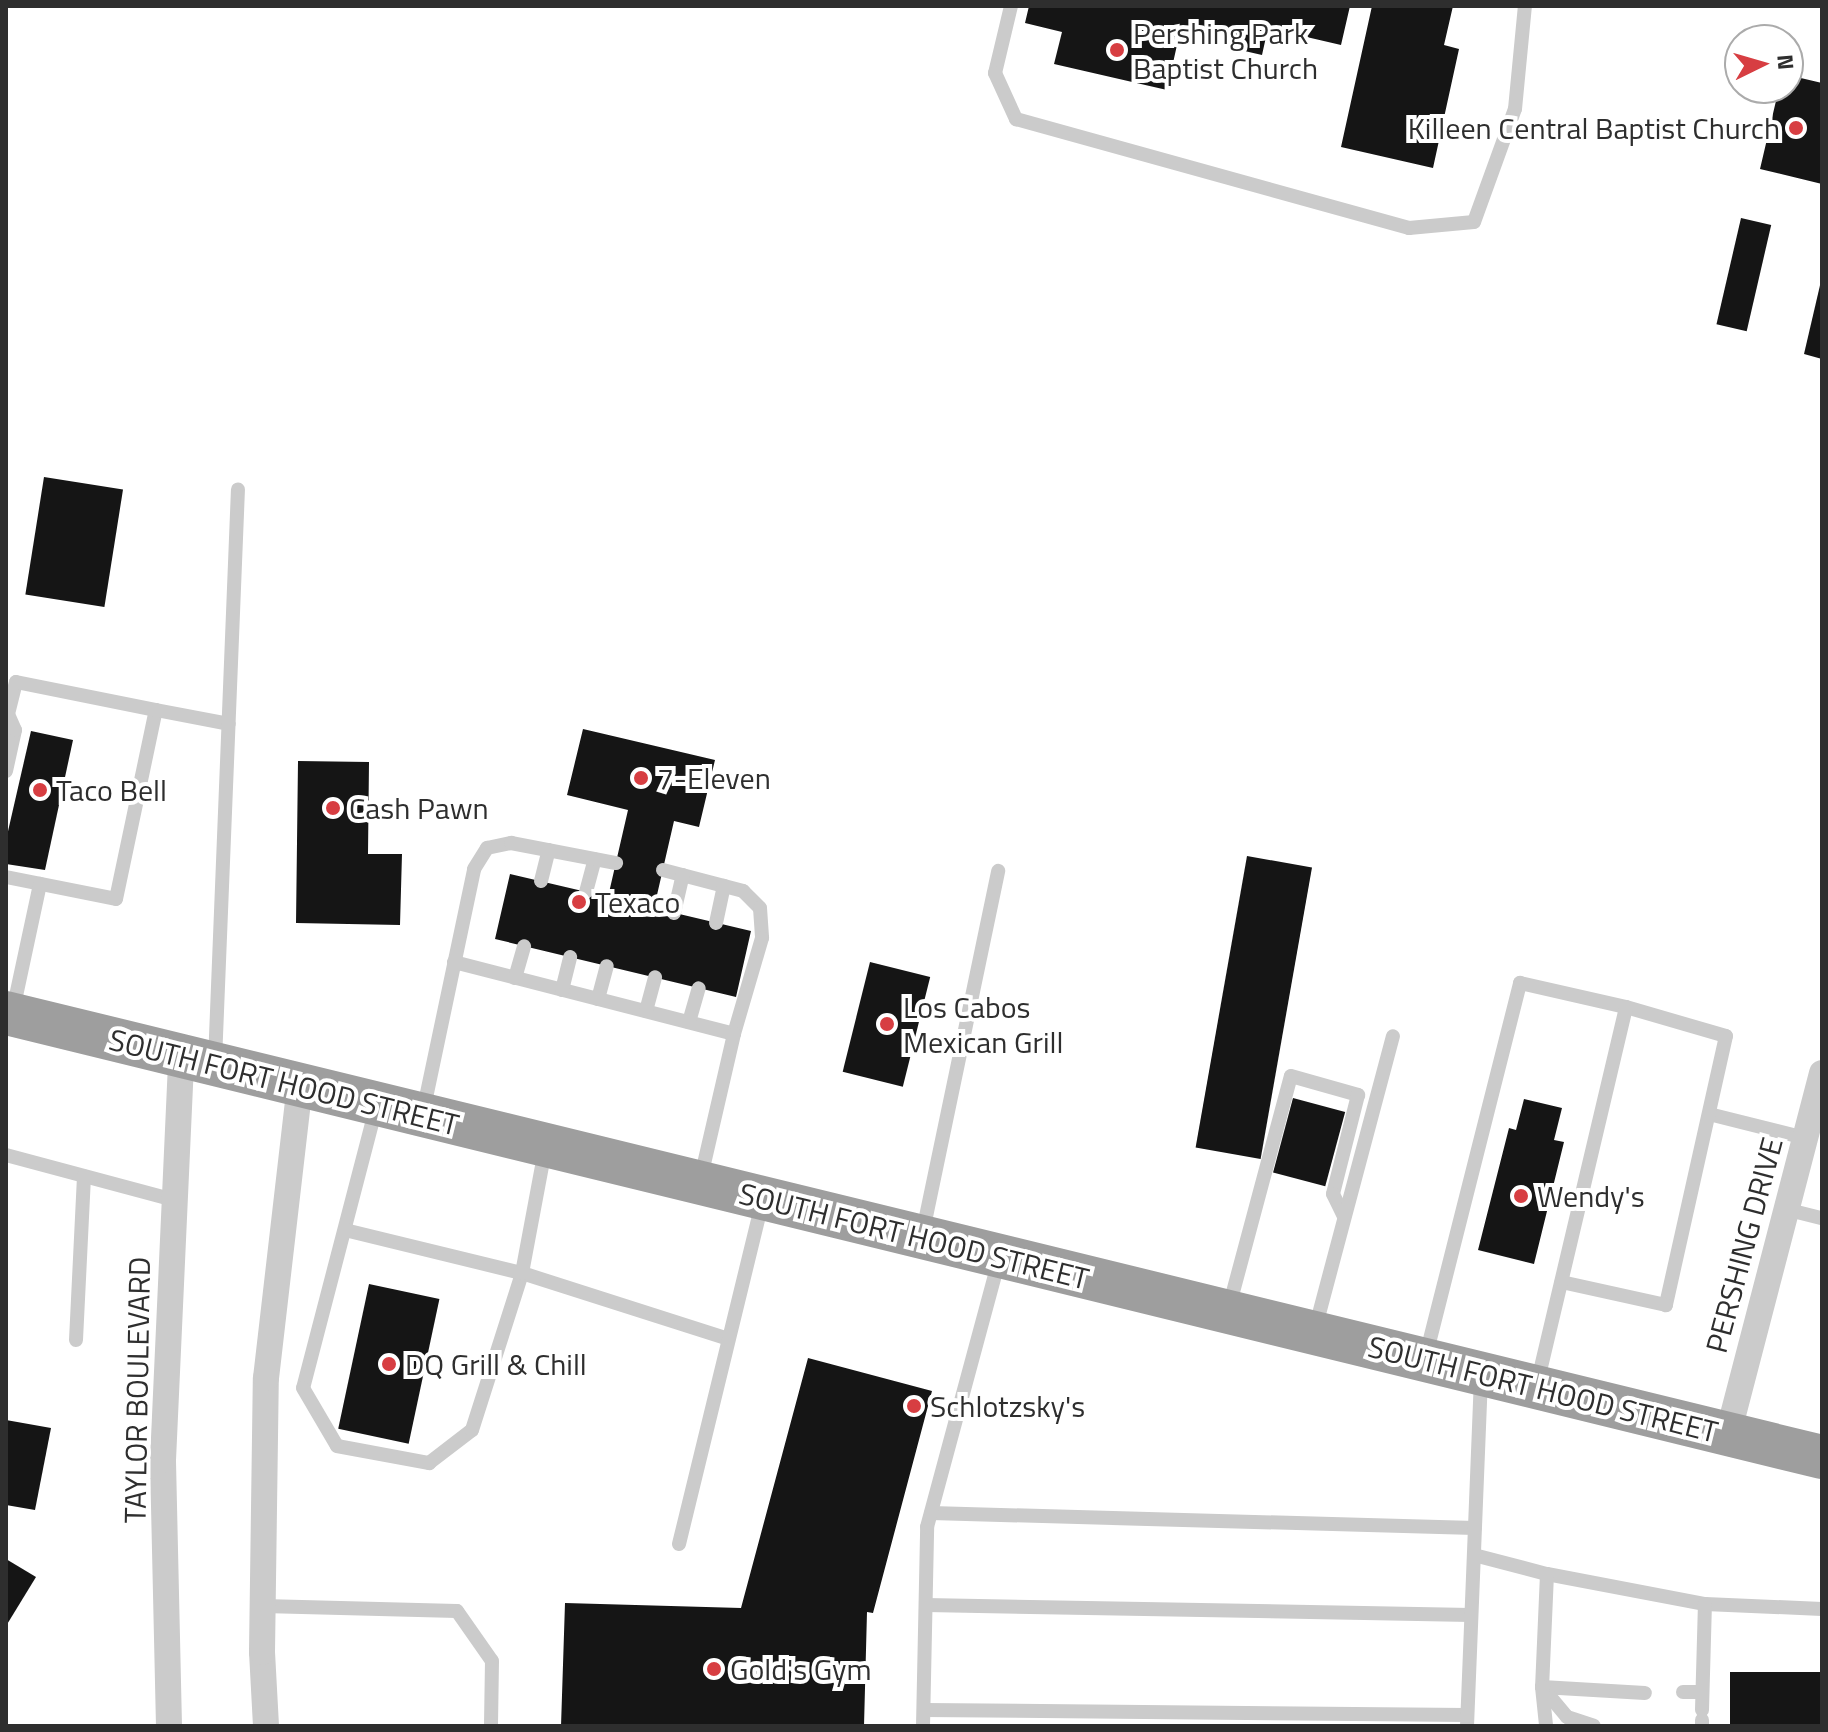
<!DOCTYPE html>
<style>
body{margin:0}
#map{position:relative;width:1828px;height:1732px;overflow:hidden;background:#fff;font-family:"Titillium Web",sans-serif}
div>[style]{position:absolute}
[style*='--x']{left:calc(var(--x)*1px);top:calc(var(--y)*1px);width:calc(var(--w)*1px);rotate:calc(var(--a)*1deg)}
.building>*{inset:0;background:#151515;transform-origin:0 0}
.service>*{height:14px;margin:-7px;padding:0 7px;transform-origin:7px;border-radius:7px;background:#cbcbcb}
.minor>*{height:26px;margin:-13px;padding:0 13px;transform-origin:13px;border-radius:13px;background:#cbcbcb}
.trunk>*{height:44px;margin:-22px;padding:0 22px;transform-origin:22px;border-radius:22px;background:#9e9e9e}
.dots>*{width:22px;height:22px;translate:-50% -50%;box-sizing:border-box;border:4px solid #fff;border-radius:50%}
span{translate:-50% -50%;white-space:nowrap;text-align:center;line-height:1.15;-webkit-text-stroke:8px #fff;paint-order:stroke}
.poi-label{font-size:30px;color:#2e2e2e}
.left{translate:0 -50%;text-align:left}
.right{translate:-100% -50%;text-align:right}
.street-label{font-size:30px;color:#2e2e2e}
.frame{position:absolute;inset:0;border:8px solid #2e2e2e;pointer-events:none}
.north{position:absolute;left:1724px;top:24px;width:80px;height:80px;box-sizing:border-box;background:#fff;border:2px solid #ababab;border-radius:50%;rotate:85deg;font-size:22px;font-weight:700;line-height:32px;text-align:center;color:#2e2e2e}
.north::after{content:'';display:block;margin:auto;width:28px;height:36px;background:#d73e42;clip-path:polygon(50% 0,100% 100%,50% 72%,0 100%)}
</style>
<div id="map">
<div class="building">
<i style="clip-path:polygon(1029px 6px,1350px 6px,1341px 45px,1268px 28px,1262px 55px,1179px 36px,1167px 90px,1054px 64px,1062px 32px,1025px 23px)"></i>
<i style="clip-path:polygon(1372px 6px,1453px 6px,1444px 45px,1459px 49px,1433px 168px,1341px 147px)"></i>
<i style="clip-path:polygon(1788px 75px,1822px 83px,1822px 184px,1760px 169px,1779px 88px,1788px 88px)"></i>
<i style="left:1741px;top:218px;width:31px;height:109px;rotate:13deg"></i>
<i style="clip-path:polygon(1821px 281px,1822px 281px,1822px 359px,1804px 354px)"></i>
<i style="left:44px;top:477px;width:80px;height:119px;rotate:9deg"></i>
<i style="clip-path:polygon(583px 729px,715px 760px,699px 827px,674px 821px,654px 908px,751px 931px,736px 997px,495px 939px,510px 874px,608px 897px,628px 810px,567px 795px)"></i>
<i style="clip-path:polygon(31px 731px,73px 740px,45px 870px,6px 864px,6px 840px)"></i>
<i style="clip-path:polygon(298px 761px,369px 762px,368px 854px,402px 854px,400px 925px,296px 923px)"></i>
<i style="left:1247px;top:856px;width:66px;height:296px;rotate:10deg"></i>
<i style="left:870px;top:962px;width:62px;height:113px;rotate:14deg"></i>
<i style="left:1293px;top:1098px;width:54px;height:77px;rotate:15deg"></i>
<i style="clip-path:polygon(1524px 1099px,1562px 1108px,1554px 1140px,1564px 1142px,1534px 1264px,1478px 1250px,1509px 1128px,1516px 1130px)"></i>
<i style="left:369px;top:1284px;width:72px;height:148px;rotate:12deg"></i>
<i style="clip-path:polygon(808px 1358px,932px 1391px,873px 1613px,867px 1612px,864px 1726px,561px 1726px,565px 1603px,741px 1608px)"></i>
<i style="clip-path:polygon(6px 1420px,51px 1428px,35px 1510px,6px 1505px)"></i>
<i style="clip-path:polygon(6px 1559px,36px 1577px,6px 1626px)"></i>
<i style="left:1730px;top:1672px;width:92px;height:54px"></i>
</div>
<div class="service">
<i style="--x:1011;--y:6;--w:69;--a:103.4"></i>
<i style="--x:995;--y:73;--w:51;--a:65.5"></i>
<i style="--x:1016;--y:119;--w:408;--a:15.5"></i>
<i style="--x:1409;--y:228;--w:65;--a:-5.3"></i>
<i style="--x:1474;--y:222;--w:120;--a:-70.1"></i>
<i style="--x:1515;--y:109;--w:103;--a:-84.5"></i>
<i style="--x:6;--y:771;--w:42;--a:-77.6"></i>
<i style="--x:15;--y:730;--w:17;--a:-114"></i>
<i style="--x:8;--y:714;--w:33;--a:-76"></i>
<i style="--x:16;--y:682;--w:143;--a:11.3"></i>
<i style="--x:663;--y:870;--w:83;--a:14.7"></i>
<i style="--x:743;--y:891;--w:24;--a:45"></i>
<i style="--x:760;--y:908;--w:30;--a:86"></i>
<i style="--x:762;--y:938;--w:100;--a:106.3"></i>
<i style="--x:6;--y:877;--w:112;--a:11.3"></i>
<i style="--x:116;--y:899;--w:193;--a:-78.1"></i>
<i style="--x:156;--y:710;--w:74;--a:10.9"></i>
<i style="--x:541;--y:881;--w:32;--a:-76"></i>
<i style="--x:586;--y:892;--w:34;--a:-75"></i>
<i style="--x:674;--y:913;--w:39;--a:-77"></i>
<i style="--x:716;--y:923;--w:38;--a:-78"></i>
<i style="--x:454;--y:962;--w:289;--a:14.4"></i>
<i style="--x:734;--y:1034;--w:147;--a:103"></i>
<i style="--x:515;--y:978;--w:33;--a:-74"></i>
<i style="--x:562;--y:990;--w:34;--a:-76"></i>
<i style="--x:598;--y:999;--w:34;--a:-75"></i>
<i style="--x:13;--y:1010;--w:129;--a:-77.9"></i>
<i style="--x:646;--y:1011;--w:35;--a:-75"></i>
<i style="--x:689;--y:1022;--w:35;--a:-74"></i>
<i style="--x:215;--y:1061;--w:572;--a:-87.7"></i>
<i style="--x:376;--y:1108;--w:289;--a:104.6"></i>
<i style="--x:303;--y:1388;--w:67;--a:59.6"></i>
<i style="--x:337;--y:1446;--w:94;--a:10.5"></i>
<i style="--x:429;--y:1463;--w:54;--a:-37.5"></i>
<i style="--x:472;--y:1430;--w:165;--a:-72.3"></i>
<i style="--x:522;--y:1273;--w:214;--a:17.7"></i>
<i style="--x:423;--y:1112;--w:248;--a:-78.1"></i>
<i style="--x:474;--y:869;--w:25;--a:-58"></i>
<i style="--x:487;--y:848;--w:25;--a:-12"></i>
<i style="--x:511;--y:843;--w:107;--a:10.8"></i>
<i style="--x:1709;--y:1114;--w:99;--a:14"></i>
<i style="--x:6;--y:1155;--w:174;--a:15"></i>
<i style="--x:1785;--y:1209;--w:38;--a:14"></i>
<i style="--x:345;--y:1230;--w:182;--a:13.7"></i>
<i style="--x:522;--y:1273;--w:125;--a:-79.4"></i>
<i style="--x:923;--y:1231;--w:368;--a:-78.2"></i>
<i style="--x:1229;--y:1307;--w:239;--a:-75"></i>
<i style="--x:1291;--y:1076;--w:70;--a:15.8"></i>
<i style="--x:1358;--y:1095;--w:102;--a:104.2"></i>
<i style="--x:1333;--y:1194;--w:25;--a:64"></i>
<i style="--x:1315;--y:1329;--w:303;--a:-75.1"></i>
<i style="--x:76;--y:1340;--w:164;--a:-87.2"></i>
<i style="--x:1426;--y:1355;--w:384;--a:-75.8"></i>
<i style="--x:1520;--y:983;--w:109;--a:12.8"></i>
<i style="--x:1626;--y:1007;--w:104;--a:16.2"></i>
<i style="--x:1726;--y:1036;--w:276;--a:102.6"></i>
<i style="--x:1666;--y:1305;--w:107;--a:-167.6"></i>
<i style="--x:1537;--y:1384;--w:387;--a:-76.7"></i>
<i style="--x:931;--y:1513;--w:544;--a:1.58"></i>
<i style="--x:679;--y:1544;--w:351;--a:-76.3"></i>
<i style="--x:1474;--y:1555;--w:75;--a:14.6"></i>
<i style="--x:1547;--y:1574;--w:161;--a:10.8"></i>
<i style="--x:1705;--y:1604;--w:117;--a:2.4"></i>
<i style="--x:1547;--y:1574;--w:113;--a:92.5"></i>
<i style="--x:1542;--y:1687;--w:103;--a:3.3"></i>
<i style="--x:926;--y:1605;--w:545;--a:1.05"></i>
<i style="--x:263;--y:1606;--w:194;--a:1.5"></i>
<i style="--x:457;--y:1611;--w:61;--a:55"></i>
<i style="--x:492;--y:1661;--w:65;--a:90.9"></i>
<i style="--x:1542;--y:1687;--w:39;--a:50"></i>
<i style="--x:1567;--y:1717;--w:28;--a:18"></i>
<i style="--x:1542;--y:1687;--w:39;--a:84"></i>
<i style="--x:1683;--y:1692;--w:19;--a:0"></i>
<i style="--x:924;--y:1710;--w:543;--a:0.53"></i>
<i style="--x:1702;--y:1710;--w:106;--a:-88.4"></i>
<i style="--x:1702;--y:1720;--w:6;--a:90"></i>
<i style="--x:923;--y:1726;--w:199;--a:-88.8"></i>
<i style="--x:927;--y:1527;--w:277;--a:-74.9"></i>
<i style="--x:1467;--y:1726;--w:347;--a:-87.7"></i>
</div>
<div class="minor">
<i style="--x:1728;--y:1434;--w:373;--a:-75.4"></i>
<i style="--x:169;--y:1726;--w:266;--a:-91.3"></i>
<i style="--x:163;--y:1460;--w:403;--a:-87.4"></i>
<i style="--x:266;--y:1726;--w:74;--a:-93.1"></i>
<i style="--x:262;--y:1652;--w:274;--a:-89.2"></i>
<i style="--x:266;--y:1378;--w:294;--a:-83.4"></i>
</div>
<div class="trunk">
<i style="--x:6;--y:1013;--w:1869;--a:13.74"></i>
</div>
<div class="dots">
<i style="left:1117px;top:50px;background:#d73e42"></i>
<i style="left:1796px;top:128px;background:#d73e42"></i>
<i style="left:641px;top:778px;background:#d73e42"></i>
<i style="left:40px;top:790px;background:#d73e42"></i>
<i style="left:333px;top:808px;background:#d73e42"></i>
<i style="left:579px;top:902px;background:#d73e42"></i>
<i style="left:887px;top:1024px;background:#d73e42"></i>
<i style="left:1521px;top:1196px;background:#d73e42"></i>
<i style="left:389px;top:1364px;background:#d73e42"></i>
<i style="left:914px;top:1406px;background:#d73e42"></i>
<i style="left:714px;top:1669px;background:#d73e42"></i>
</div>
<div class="poi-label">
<span class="left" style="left:1133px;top:50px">Pershing Park<br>Baptist Church</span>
<span class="right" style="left:1780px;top:128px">Killeen Central Baptist Church</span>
<span class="left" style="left:657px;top:778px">7-Eleven</span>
<span class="left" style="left:56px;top:790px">Taco Bell</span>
<span class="left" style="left:349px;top:808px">Cash Pawn</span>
<span class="left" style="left:595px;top:902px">Texaco</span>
<span class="left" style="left:903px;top:1024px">Los Cabos<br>Mexican Grill</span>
<span class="left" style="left:1537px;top:1196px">Wendy's</span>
<span class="left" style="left:405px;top:1364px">DQ Grill &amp; Chill</span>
<span class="left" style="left:930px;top:1406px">Schlotzsky's</span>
<span class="left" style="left:730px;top:1669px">Gold's Gym</span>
</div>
<div class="street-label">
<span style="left:284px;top:1082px;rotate:14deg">SOUTH FORT HOOD STREET</span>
<span style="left:914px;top:1236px;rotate:14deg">SOUTH FORT HOOD STREET</span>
<span style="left:1744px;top:1245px;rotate:-75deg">PERSHING DRIVE</span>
<span style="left:1543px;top:1389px;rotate:14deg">SOUTH FORT HOOD STREET</span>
<span style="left:137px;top:1390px;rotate:-89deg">TAYLOR BOULEVARD</span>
</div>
<div class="frame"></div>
<div class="north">N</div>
</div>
